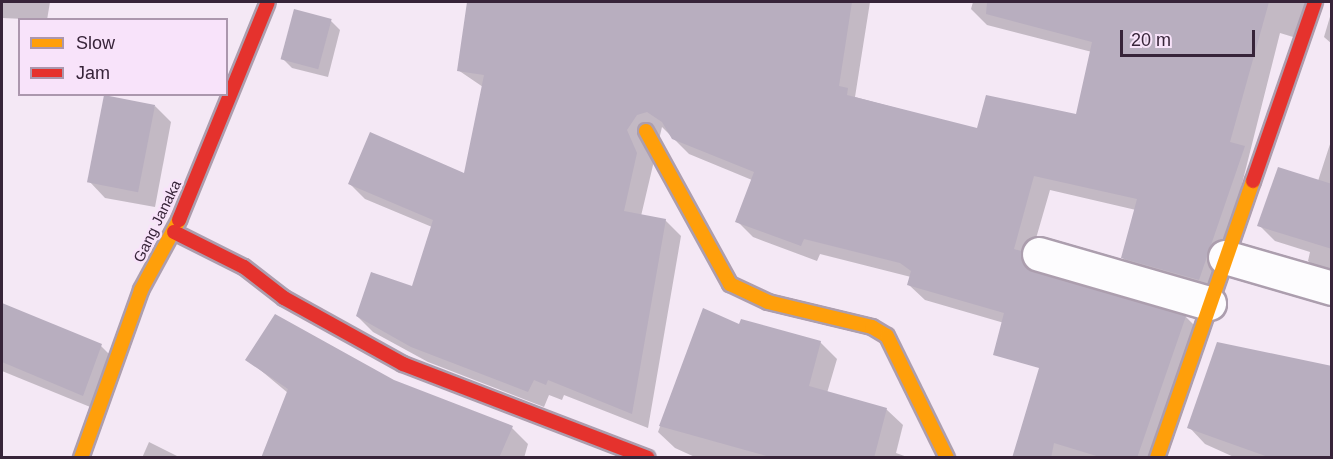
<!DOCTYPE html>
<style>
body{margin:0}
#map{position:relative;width:1333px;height:459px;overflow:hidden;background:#f4e8f5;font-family:Helvetica,sans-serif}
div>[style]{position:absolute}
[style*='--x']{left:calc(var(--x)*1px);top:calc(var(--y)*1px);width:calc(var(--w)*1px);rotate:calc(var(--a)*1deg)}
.shadow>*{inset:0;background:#0003}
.building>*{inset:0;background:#b8aebf;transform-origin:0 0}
.roads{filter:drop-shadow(2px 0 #ac9eae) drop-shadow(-2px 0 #ac9eae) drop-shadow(0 2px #ac9eae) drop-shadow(0 -2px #ac9eae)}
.street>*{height:33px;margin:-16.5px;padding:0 16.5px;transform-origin:16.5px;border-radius:16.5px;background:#fdfcfe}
.slow>*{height:14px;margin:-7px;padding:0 7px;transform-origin:7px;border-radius:7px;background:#ff9f0a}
.jam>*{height:14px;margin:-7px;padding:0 7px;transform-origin:7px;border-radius:7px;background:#e5322d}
span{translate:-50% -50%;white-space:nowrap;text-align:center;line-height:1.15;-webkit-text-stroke:5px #f8e3fa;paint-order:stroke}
.street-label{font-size:15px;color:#372439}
.frame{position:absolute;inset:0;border:3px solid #372439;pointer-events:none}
.legend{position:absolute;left:18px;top:18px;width:210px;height:78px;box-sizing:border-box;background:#f8e3fa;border:2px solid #ab97ad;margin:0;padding:8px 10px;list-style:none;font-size:18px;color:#372439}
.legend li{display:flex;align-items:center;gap:12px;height:30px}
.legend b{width:30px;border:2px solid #ab97ad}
.scale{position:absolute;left:1120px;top:30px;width:135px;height:27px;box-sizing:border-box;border:3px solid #372439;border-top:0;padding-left:8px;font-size:18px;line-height:21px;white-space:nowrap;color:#372439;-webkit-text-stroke:4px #f8e3fa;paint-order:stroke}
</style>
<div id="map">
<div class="shadow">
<i style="clip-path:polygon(2px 2px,50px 2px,47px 20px,2px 18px)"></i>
<i style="clip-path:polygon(469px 2px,668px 2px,665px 19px,736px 41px,743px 2px,870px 2px,855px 97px,978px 130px,1077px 116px,1092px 52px,987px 25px,971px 9px,973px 2px,1325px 2px,1303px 40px,1280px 33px,1214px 295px,1138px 273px,1123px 258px,1136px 210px,1050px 190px,1011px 325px,925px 300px,909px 285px,911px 277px,820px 254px,817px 261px,753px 237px,737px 221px,752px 180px,689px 154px,662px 127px,641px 216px,665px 220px,681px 236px,648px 428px,564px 395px,562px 400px,549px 395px,544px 407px,428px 362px,373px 332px,357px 316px,413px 288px,432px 227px,365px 199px,350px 184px,465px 175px,483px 87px,458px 70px)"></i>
<i style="clip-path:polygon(1332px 10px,1332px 44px,1324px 37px)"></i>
<i style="clip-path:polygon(331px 21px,340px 30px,328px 77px,292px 68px,283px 59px)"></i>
<i style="clip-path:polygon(155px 106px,171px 122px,155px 207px,105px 198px,89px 181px)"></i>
<i style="clip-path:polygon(1332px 138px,1332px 279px,1308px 261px,1310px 252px,1275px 241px,1259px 225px,1318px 181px)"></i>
<i style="clip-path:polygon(1063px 282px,1186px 317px,1203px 334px,1160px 458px,1022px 458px)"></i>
<i style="clip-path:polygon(2px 305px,101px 346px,117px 362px,100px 411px,2px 371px)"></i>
<i style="clip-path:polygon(704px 310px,740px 326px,820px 342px,837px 359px,827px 393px,886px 409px,903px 425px,896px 453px,910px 458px,697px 458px,675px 448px,658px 432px)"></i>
<i style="clip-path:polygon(247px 359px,393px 382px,512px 428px,528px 444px,524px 458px,263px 458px,288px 393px)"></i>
<i style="clip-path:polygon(1189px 427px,1332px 458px,1236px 458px,1205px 444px)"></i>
<i style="clip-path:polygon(149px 442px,181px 458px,142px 458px)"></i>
</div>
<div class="building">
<i style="clip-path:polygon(467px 2px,852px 2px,839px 86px,848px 88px,847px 95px,977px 128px,986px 95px,1076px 114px,1092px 42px,986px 14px,987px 2px,1269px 2px,1230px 142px,1245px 146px,1199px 280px,1121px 258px,1137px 199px,1034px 176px,1014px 249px,1021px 251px,1026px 267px,1186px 316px,1137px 458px,1103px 458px,1054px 443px,1051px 458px,1012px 458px,1039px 368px,993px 355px,1004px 313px,907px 285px,911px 271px,900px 263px,804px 239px,801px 246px,735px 222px,754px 172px,672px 139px,662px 122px,647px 112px,637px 115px,627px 130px,637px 153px,624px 211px,666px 219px,632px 414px,548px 380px,546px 385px,534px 380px,528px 392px,411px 347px,356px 316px,371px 272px,412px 286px,433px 220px,348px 184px,370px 132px,464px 173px,484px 75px,457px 71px)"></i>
<i style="left:294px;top:9px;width:39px;height:52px;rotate:15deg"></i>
<i style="left:104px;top:95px;width:52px;height:89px;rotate:11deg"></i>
<i style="clip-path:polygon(1278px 167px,1332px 184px,1332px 249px,1257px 226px)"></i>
<i style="clip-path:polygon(2px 303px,102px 344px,83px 396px,2px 362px)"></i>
<i style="clip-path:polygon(703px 308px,739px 324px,741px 319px,821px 341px,809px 386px,887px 408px,874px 458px,774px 458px,659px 426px)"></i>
<i style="clip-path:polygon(275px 314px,394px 380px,513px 426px,499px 458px,261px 458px,288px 389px,245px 360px)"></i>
<i style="clip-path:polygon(1217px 342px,1332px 366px,1332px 458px,1271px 458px,1187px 428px)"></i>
</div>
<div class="roads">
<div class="street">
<i style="--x:1039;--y:254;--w:177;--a:16.1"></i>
<i style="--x:1225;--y:257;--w:111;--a:16.2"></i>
</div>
<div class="slow">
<i style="--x:646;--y:131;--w:175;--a:61.2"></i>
<i style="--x:730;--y:284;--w:42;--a:25.3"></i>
<i style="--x:768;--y:302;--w:107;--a:13.5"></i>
<i style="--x:872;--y:327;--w:17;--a:31"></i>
<i style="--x:887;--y:336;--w:136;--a:63.8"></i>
<i style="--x:81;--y:458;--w:178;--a:-70.3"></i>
<i style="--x:141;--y:290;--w:80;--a:-61.5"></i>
<i style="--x:1157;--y:458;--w:293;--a:-70.9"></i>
</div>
<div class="jam">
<i style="--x:1253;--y:181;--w:189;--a:-70.9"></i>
<i style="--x:179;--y:220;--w:235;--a:-67.8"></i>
<i style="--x:174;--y:232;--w:78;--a:26.6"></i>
<i style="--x:244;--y:267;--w:51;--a:37.8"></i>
<i style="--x:284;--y:298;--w:136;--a:29"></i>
<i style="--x:403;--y:364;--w:262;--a:21"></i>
</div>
</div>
<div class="street-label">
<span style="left:157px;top:221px;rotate:-64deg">Gang Janaka</span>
</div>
<div class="frame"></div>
<ul class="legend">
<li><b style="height:8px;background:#ff9f0a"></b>Slow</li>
<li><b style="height:8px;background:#e5322d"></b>Jam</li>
</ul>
<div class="scale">20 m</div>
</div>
